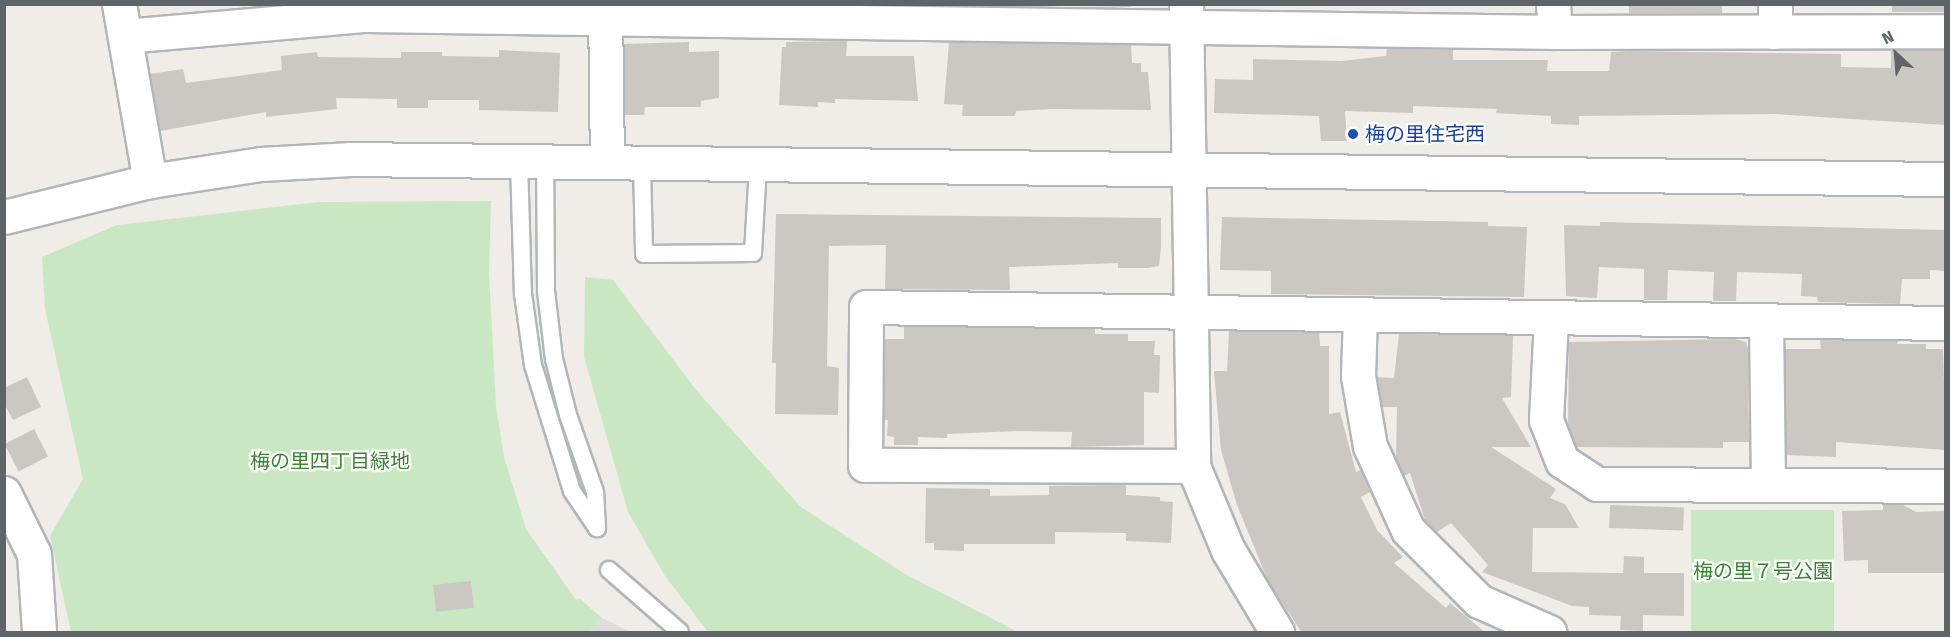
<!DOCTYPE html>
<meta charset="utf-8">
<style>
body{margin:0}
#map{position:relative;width:1950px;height:637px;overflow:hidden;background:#f0ece7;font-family:"Fira Sans","Noto Sans JP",sans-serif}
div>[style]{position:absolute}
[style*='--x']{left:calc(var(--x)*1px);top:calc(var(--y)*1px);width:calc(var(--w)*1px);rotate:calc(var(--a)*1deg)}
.industrial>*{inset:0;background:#dfdcd9}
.green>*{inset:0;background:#cae7c3;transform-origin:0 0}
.building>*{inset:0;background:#cbc7c3;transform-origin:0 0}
.roads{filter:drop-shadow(2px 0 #b2b6b9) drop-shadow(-2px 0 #b2b6b9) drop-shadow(0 2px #b2b6b9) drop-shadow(0 -2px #b2b6b9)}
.lane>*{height:16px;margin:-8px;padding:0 8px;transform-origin:8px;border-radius:8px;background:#fff}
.street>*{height:33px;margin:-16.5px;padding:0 16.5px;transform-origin:16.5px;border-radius:16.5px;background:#fff}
.secondary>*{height:33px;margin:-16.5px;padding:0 16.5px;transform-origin:16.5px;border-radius:16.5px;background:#fff}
.dots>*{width:16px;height:16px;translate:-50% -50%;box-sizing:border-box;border:3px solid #fff;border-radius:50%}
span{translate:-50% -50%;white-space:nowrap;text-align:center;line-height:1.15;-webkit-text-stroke:4.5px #fff;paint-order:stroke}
.transit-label{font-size:20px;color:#164399}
.left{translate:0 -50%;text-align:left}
.park-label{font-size:20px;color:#3d8133}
.frame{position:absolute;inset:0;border:6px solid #5e6467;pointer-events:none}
.north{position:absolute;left:1866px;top:24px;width:60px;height:60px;-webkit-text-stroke:4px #fff;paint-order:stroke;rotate:334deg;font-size:16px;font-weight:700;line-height:24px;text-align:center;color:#5e6467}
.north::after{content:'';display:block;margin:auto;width:21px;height:27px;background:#5e6467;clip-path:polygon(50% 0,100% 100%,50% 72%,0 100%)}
</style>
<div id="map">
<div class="industrial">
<i style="clip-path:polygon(602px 618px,631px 632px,588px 632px)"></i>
</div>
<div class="green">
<i style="clip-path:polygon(491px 201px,489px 273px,496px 406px,504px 457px,526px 529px,576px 600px,580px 599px,602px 618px,588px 632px,71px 632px,50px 536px,83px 479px,45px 309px,42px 257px,117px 225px,319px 202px)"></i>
<i style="clip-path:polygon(585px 277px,613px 280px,696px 390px,801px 507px,905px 574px,1018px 632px,708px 632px,665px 576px,628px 512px,584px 357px)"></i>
<i style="left:1691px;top:510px;width:143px;height:122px"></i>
</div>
<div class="building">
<i style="clip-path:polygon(1081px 4px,1131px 4px,1131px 7px,1081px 6px)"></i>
<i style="left:1629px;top:4px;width:93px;height:9px"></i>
<i style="left:1892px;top:4px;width:54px;height:8px"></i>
<i style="clip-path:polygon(847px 41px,846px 56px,914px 56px,918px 101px,835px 99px,835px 103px,818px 102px,818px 107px,779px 105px,782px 47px,786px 47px,786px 42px)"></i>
<i style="clip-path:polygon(689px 42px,689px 52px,719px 51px,719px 98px,701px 101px,701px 107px,645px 107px,644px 115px,625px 115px,624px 44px)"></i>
<i style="clip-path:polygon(949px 42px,1131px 45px,1132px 63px,1141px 63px,1141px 72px,1148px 72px,1151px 110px,1052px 109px,1016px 111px,1015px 116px,962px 116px,963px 105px,944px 104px)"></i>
<i style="clip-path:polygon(1387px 48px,1453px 50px,1453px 60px,1548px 60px,1547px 71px,1609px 71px,1611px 52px,1628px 51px,1841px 54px,1841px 67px,1891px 68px,1891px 50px,1946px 50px,1946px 125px,1775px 114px,1579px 116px,1579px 125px,1551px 124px,1551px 116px,1496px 113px,1497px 109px,1413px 106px,1413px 113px,1345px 111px,1347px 141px,1321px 141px,1319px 116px,1214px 113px,1215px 79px,1253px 80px,1253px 59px,1341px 61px,1386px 56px)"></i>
<i style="clip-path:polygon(499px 50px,560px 53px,558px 112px,479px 110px,479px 100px,428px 100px,428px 108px,397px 108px,397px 99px,336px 98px,337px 109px,266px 117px,266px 112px,160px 131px,150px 74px,183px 69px,186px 83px,282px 70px,281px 56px,317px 52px,318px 57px,401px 58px,401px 52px,442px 52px,442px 56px,499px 57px)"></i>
<i style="clip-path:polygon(776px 214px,1161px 218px,1161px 247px,1159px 266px,1148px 268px,1118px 268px,1118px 263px,1009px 267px,1010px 290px,885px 289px,886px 245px,829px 246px,827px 366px,839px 368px,838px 415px,775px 414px,776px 363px,772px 363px)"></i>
<i style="clip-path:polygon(1222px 217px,1488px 222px,1488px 226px,1527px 227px,1524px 297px,1271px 294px,1271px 271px,1220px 270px)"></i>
<i style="clip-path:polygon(1600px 222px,1946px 230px,1946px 271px,1930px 270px,1930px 279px,1902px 279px,1900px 304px,1818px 302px,1817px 297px,1801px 296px,1802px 274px,1737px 272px,1736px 301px,1713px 301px,1714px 272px,1668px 270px,1667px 300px,1644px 300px,1644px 269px,1599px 267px,1597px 298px,1566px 296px,1564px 225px,1600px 226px)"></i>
<i style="clip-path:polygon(904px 326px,1095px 329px,1095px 334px,1128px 334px,1128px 341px,1155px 341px,1154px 355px,1160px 355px,1159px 393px,1144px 392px,1144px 445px,1071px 447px,1072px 432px,1020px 431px,947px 434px,947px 438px,918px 437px,918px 445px,894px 445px,894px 437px,887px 436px,888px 420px,884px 420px,885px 339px,904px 339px)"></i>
<i style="clip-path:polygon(1229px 331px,1319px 332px,1320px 346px,1329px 346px,1329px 414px,1340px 412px,1356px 472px,1360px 470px,1370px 492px,1361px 497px,1377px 530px,1403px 557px,1394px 563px,1446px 608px,1450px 603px,1486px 633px,1302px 633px,1268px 581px,1237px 505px,1221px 450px,1214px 371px,1227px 371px)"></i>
<i style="clip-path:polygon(1399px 334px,1513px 335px,1511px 397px,1502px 398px,1531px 447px,1491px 447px,1556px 489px,1550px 498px,1565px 504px,1579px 528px,1533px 528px,1532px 572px,1623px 573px,1624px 556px,1644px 557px,1644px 573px,1684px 573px,1684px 616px,1643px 615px,1643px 631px,1620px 630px,1621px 616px,1589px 615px,1589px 607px,1572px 606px,1482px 572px,1488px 565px,1451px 523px,1437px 532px,1425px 520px,1410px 473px,1404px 476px,1396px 459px,1397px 407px,1382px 407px,1377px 377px,1394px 378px)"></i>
<i style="clip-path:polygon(1735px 339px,1746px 342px,1748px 349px,1749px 442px,1723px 442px,1723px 448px,1577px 447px,1568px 425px,1569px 342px)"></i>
<i style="clip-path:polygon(1820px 340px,1898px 341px,1897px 344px,1926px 344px,1926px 349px,1943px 349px,1946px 450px,1836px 442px,1836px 457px,1786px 455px,1785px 349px,1821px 349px)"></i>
<i style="clip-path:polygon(27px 377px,41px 407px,13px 420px,4px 403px,4px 388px)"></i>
<i style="left:34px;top:429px;width:31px;height:33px;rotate:63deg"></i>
<i style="clip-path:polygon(1126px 485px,1126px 495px,1160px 497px,1160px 501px,1173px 502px,1171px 543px,1126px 541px,1126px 533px,1055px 532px,1055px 544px,964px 544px,964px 551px,934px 550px,934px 543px,925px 543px,926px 488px,990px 489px,990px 496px,1049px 495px,1049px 486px)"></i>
<i style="clip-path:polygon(1883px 504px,1903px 505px,1916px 512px,1946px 511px,1944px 573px,1868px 573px,1868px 560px,1844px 561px,1842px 511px,1883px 510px)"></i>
<i style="left:1610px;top:505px;width:74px;height:23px;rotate:2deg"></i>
<i style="left:471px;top:581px;width:27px;height:38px;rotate:84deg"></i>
</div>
<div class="roads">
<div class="lane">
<i style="--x:519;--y:161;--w:133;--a:88.3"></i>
<i style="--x:523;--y:294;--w:72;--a:82"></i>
<i style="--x:533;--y:365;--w:132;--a:72.8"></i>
<i style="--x:572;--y:491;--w:45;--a:56"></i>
<i style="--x:597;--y:528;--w:36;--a:-93"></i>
<i style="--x:595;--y:492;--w:82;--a:-109.3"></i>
<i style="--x:568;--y:415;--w:58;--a:-104"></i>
<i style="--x:554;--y:359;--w:68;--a:-96.7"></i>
<i style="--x:546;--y:291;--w:130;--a:-90.4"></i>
<i style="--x:642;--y:163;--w:91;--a:88.7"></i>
<i style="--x:644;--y:254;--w:109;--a:-0.5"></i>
<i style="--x:753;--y:253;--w:88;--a:-86.7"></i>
<i style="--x:609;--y:570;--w:94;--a:41.1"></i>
</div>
<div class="street">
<i style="--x:119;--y:4;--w:180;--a:80.1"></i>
<i style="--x:605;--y:4;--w:158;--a:89.3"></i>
<i style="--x:1553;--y:4;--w:28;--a:86"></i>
<i style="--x:1774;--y:32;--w:28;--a:-88"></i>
<i style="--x:125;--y:36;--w:242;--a:-5"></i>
<i style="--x:366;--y:15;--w:1193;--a:0.82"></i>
<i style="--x:1559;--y:32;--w:387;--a:-0.1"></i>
<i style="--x:1360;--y:315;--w:61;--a:91.9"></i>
<i style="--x:1358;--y:376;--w:71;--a:80.3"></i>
<i style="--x:1370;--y:446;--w:92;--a:65.7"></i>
<i style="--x:1408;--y:530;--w:100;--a:45"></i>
<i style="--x:1479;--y:601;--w:77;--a:23.9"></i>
<i style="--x:1551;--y:318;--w:102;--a:92.8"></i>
<i style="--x:1546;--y:420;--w:44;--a:68.7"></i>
<i style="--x:1562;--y:461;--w:42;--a:33.3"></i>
<i style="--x:1597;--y:484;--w:349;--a:0.3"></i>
<i style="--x:1766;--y:321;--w:164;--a:89.3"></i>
<i style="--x:1193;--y:466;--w:328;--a:-179.8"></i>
<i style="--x:865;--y:465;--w:158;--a:-89.6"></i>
<i style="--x:866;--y:307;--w:1080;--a:0.85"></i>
<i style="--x:4;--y:493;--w:68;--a:63.8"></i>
<i style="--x:34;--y:554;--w:78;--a:86.3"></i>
</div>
<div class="secondary">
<i style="--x:1186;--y:4;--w:462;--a:89.1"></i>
<i style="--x:1193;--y:466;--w:91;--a:67.4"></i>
<i style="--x:1228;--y:550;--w:96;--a:59.1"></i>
<i style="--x:4;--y:217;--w:150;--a:-13.9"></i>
<i style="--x:150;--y:181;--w:112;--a:-8.7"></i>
<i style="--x:261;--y:164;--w:90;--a:-3.2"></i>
<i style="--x:351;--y:159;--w:1595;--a:0.72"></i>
</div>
</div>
<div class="dots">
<i style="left:1353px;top:134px;background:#1a4fb4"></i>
</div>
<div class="transit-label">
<span class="left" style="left:1365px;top:134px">梅の里住宅西</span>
</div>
<div class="park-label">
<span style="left:330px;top:461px">梅の里四丁目緑地</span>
<span style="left:1763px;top:571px">梅の里７号公園</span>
</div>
<div class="frame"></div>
<div class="north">N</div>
</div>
